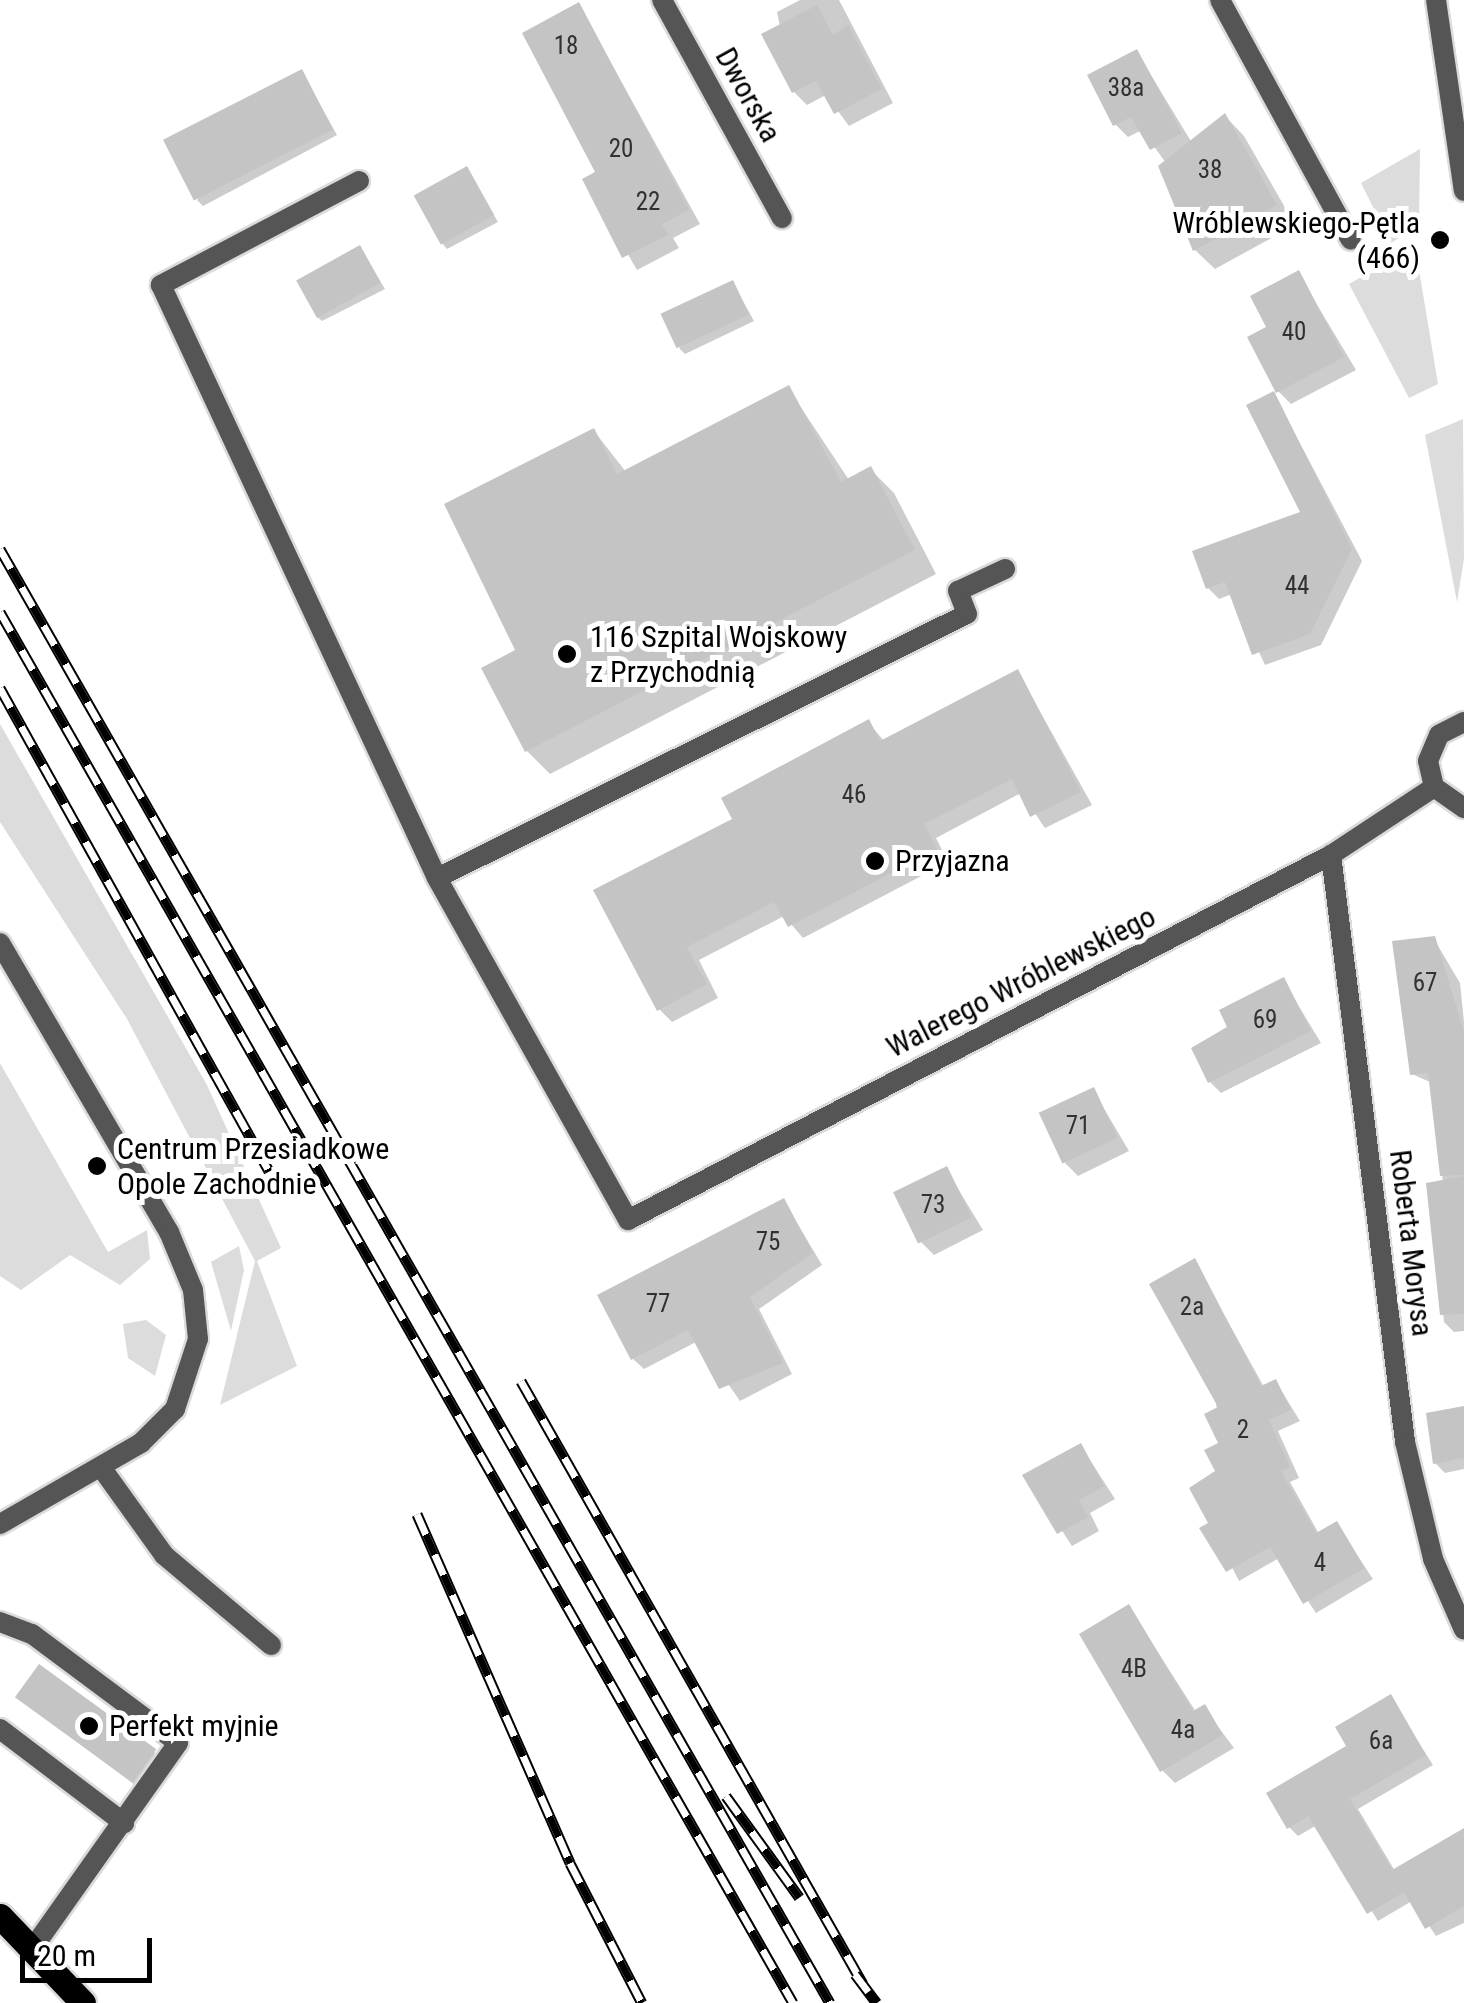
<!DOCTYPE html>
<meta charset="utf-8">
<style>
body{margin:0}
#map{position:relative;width:1464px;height:2003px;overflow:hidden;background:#fff;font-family:"Roboto Condensed",sans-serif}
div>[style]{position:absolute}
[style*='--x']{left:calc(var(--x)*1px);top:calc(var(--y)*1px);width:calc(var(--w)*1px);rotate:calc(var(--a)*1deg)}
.green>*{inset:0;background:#dcdcdc}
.shadow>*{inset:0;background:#0003}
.building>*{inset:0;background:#c4c4c4;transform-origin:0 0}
.roads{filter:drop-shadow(2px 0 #dbdbdb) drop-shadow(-2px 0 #dbdbdb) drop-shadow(0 2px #dbdbdb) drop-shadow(0 -2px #dbdbdb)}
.service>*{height:20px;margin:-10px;padding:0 10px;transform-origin:10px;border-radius:10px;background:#555}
.minor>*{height:20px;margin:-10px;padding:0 10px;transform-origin:10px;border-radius:10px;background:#555}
.primary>*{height:25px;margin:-12.5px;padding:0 12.5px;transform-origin:12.5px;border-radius:12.5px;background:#000}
.rail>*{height:11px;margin-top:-5.5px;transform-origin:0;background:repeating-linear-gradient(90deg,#fff 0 22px,#000 0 44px);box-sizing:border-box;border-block:2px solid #000}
.dots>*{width:28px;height:28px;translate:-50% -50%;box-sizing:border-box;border:5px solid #fff;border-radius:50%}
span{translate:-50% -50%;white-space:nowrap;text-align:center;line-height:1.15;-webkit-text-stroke:10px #fff;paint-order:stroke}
.number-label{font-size:25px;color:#313131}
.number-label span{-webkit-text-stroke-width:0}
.street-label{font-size:30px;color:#000}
.poi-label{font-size:30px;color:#000}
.right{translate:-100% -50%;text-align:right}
.left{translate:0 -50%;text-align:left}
.scale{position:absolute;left:20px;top:1938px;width:132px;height:45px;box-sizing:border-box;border:5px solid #000;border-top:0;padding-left:12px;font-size:30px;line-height:35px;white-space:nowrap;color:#000;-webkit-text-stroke:8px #fff;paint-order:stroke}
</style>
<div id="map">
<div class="green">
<i style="clip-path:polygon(1420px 149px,1419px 225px,1391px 243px,1361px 183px)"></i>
<i style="clip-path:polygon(1415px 246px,1438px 384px,1409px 398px,1349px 284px)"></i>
<i style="clip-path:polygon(1463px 419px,1464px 559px,1457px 602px,1425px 435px)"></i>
<i style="clip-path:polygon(0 724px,207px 1085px,281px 1248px,257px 1261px,297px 1366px,220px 1405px,255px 1261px,127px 1019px,0 822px)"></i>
<i style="clip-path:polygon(0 1063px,108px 1252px,147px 1230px,150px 1259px,120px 1285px,70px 1255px,21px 1290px,0 1276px)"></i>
<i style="clip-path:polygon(239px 1246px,244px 1270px,231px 1331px,211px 1262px)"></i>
<i style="clip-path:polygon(146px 1320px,166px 1335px,155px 1376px,128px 1358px,123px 1324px)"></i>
</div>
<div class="shadow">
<i style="clip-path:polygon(800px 0,839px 0,893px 103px,849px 126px,826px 95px,807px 105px,794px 92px,777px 12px)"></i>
<i style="clip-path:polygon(579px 5px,700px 224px,673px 238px,679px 248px,637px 270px,585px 180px,599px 173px)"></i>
<i style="clip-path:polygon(1137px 52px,1192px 143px,1225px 116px,1244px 136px,1295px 225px,1215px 269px,1195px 250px,1166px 163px,1142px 130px,1128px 137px,1115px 124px)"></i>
<i style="clip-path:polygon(302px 72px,337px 135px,203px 206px,197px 200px)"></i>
<i style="clip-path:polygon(467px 169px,498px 222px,447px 249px,442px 243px)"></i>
<i style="clip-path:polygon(360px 248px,385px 289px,322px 321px,316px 316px)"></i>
<i style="clip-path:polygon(1298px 273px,1356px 370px,1291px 404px,1278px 391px,1269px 328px)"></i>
<i style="clip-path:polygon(733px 283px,754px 321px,685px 354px,679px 348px)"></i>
<i style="clip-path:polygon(788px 388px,849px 480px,870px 469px,894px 493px,936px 574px,550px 774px,527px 751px,518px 652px,594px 431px,626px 472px)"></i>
<i style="clip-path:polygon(1274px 394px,1362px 561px,1321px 645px,1265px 665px,1232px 594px,1219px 599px,1208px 588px,1303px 513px)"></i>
<i style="clip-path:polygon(1018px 672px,1092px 805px,1045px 828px,1021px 793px,936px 838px,948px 862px,803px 938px,784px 916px,699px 960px,718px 998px,672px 1022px,659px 1009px,735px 820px,868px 722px,884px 741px)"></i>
<i style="clip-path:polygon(1434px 939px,1460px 983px,1464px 1022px,1464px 1331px,1454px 1332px,1444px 1322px,1429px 1185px,1443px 1183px,1432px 1083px,1412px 1074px)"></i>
<i style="clip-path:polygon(1283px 980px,1321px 1043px,1221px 1093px,1210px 1082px,1231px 1028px)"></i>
<i style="clip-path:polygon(1093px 1090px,1129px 1151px,1078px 1176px,1065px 1163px)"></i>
<i style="clip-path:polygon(946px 1169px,983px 1230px,934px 1255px,921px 1242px)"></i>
<i style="clip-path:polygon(784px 1201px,822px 1265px,759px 1309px,792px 1374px,740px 1401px,698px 1341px,644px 1369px,633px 1359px)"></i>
<i style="clip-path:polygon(1195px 1262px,1264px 1387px,1276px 1382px,1300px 1421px,1278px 1431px,1299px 1478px,1290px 1482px,1319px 1534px,1336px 1524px,1373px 1579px,1316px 1613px,1279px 1558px,1239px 1581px,1192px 1489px,1218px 1472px,1222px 1444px)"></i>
<i style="clip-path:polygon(1464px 1409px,1464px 1469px,1445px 1473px,1435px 1463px)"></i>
<i style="clip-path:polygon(1081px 1446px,1115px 1499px,1090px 1513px,1099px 1531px,1072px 1546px,1026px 1476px)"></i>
<i style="clip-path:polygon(1129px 1607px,1196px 1712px,1204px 1708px,1234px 1748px,1175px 1783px,1162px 1770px)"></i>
<i style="clip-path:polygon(1390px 1697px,1433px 1765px,1358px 1809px,1395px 1871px,1464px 1831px,1464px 1923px,1436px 1936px,1412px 1901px,1378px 1921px,1317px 1825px,1298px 1836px,1289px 1827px)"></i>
<i style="clip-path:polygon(24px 1702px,154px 1752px,160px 1758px,139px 1788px)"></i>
</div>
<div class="building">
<i style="clip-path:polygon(579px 2px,689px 210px,662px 224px,668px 235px,622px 258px,582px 179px,595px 172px,522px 33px)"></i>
<i style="clip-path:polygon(817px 5px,833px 35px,848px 25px,882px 89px,834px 114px,816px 81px,792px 93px,761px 34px)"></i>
<i style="clip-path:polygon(1137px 49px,1182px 133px,1150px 150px,1131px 117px,1113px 126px,1087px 75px)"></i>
<i style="left:302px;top:69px;width:68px;height:156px;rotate:63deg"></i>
<i style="clip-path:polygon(1225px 113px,1277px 205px,1193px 251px,1158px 166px)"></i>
<i style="left:467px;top:166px;width:56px;height:61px;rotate:61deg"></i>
<i style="left:360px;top:245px;width:43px;height:73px;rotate:61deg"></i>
<i style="clip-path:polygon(1299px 270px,1344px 357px,1276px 393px,1247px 337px,1266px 327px,1250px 296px)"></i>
<i style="left:733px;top:280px;width:38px;height:80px;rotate:65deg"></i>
<i style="clip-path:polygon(789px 385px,841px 482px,871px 466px,915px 550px,525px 752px,481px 668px,515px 650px,444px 504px,594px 428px,617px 474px)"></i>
<i style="clip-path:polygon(1274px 391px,1352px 549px,1310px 634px,1252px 655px,1225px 582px,1206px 589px,1192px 551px,1300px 512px,1246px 405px)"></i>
<i style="clip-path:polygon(1018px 669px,1081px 792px,1030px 817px,1012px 779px,924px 824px,937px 849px,788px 927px,774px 902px,687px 947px,707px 984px,657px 1011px,593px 890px,732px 819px,721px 798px,869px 719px,880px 741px)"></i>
<i style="clip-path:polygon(1435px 936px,1464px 1032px,1464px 1175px,1440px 1176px,1428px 1073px,1410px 1075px,1392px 941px)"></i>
<i style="clip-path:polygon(1284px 977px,1311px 1031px,1208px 1083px,1191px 1048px,1227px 1027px,1219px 1010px)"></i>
<i style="left:1094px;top:1087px;width:56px;height:61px;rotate:65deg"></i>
<i style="left:947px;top:1166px;width:57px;height:60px;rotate:64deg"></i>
<i style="clip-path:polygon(1464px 1176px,1464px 1314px,1440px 1315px,1426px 1183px)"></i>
<i style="clip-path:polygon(784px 1198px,813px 1253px,750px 1297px,783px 1363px,719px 1389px,688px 1330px,631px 1360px,597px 1295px)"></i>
<i style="clip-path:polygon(1195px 1258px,1261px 1386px,1276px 1379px,1291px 1410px,1269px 1420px,1290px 1467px,1281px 1471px,1316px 1533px,1337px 1521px,1365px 1568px,1303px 1604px,1270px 1547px,1226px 1572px,1199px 1528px,1208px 1523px,1189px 1488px,1215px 1471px,1204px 1450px,1218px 1443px,1204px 1414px,1218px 1407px,1149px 1284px)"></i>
<i style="clip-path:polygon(1464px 1406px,1464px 1458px,1433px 1464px,1426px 1413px)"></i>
<i style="clip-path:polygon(1081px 1443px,1104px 1486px,1079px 1500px,1088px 1517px,1057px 1534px,1022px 1475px)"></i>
<i style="clip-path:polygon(1129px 1604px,1193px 1711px,1205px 1704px,1223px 1735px,1160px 1772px,1079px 1634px)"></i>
<i style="left:39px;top:1664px;width:145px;height:41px;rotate:36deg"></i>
<i style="clip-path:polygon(1391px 1694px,1426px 1755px,1350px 1799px,1392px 1870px,1464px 1828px,1464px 1906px,1425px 1929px,1404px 1892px,1367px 1914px,1308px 1816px,1287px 1829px,1266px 1793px,1346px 1746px,1335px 1727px)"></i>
</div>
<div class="roads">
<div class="service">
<i style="--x:359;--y:181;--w:224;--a:152.3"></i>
<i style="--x:161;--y:285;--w:654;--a:65.04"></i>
<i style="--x:437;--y:878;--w:392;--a:60.8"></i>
<i style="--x:437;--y:878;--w:592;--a:-26.48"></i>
<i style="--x:967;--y:614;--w:25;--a:-111"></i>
<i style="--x:958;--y:591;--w:52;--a:-25.1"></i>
<i style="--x:103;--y:1470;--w:105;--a:54.3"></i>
<i style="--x:164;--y:1555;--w:140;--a:40.1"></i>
<i style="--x:0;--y:1622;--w:34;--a:21"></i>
<i style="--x:32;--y:1634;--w:182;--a:36.7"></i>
<i style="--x:178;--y:1743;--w:252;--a:125.3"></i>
<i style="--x:0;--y:1729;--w:156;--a:37.2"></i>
</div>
<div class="minor">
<i style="--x:662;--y:0;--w:249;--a:61.2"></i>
<i style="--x:1220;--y:0;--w:273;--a:61.4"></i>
<i style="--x:1436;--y:0;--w:193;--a:81.7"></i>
<i style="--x:1464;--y:722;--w:28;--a:153"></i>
<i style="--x:1439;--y:735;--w:28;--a:113"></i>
<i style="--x:1428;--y:761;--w:27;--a:77"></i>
<i style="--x:1434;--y:787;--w:37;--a:35"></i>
<i style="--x:1331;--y:855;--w:592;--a:82.81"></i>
<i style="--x:1405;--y:1442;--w:120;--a:76.5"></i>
<i style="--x:1433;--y:1559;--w:77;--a:66.4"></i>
<i style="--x:0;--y:943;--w:335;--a:59.7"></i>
<i style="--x:169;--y:1232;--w:63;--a:67.5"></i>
<i style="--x:193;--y:1290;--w:49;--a:84.2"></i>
<i style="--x:198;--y:1339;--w:74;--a:108.2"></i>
<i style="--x:175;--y:1409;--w:48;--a:135"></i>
<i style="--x:141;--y:1443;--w:163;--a:150.1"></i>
<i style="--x:628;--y:1220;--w:792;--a:-27.44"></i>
<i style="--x:1331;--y:855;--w:123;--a:-33.4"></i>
</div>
<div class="primary">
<i style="--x:0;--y:1916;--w:120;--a:46.3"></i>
</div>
</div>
<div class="rail">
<i style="--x:0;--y:549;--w:1674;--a:60.28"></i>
<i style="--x:0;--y:612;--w:1601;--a:60.31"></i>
<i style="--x:0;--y:688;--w:553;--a:60.88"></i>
<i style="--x:521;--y:1381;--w:693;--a:60.44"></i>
<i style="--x:417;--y:1514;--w:381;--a:66.3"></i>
<i style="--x:570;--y:1863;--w:157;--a:62.8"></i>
<i style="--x:726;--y:1796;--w:125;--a:54.1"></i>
<i style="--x:855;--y:1974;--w:36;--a:53"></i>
</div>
<div class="dots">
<i style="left:1440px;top:240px;background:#000"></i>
<i style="left:567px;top:654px;background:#000"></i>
<i style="left:875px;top:861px;background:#000"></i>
<i style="left:97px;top:1166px;background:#000"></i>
<i style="left:89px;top:1726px;background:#000"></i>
</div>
<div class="number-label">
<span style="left:566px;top:46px">18</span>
<span style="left:1126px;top:88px">38a</span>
<span style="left:621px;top:149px">20</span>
<span style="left:1210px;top:170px">38</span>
<span style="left:648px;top:202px">22</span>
<span style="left:1294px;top:332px">40</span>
<span style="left:1297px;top:586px">44</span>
<span style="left:854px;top:795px">46</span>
<span style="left:1425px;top:983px">67</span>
<span style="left:1265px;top:1020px">69</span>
<span style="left:1078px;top:1126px">71</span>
<span style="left:933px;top:1205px">73</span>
<span style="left:768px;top:1242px">75</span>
<span style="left:658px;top:1304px">77</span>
<span style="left:1192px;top:1307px">2a</span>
<span style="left:1243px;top:1430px">2</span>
<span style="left:1320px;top:1563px">4</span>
<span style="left:1134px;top:1669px">4B</span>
<span style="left:1183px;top:1730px">4a</span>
<span style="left:1381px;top:1741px">6a</span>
</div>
<div class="street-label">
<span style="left:748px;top:95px;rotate:61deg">Dworska</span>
<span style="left:1021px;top:982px;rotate:-27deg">Walerego Wróblewskiego</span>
<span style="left:1411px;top:1243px;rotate:83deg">Roberta Morysa</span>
</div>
<div class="poi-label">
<span class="right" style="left:1420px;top:240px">Wróblewskiego-Pętla<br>(466)</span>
<span class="left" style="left:590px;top:654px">116 Szpital Wojskowy<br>z Przychodnią</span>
<span class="left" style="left:895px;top:861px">Przyjazna</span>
<span class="left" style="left:117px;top:1166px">Centrum Przesiadkowe<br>Opole Zachodnie</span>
<span class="left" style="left:109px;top:1726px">Perfekt myjnie</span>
</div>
<div class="scale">20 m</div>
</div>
